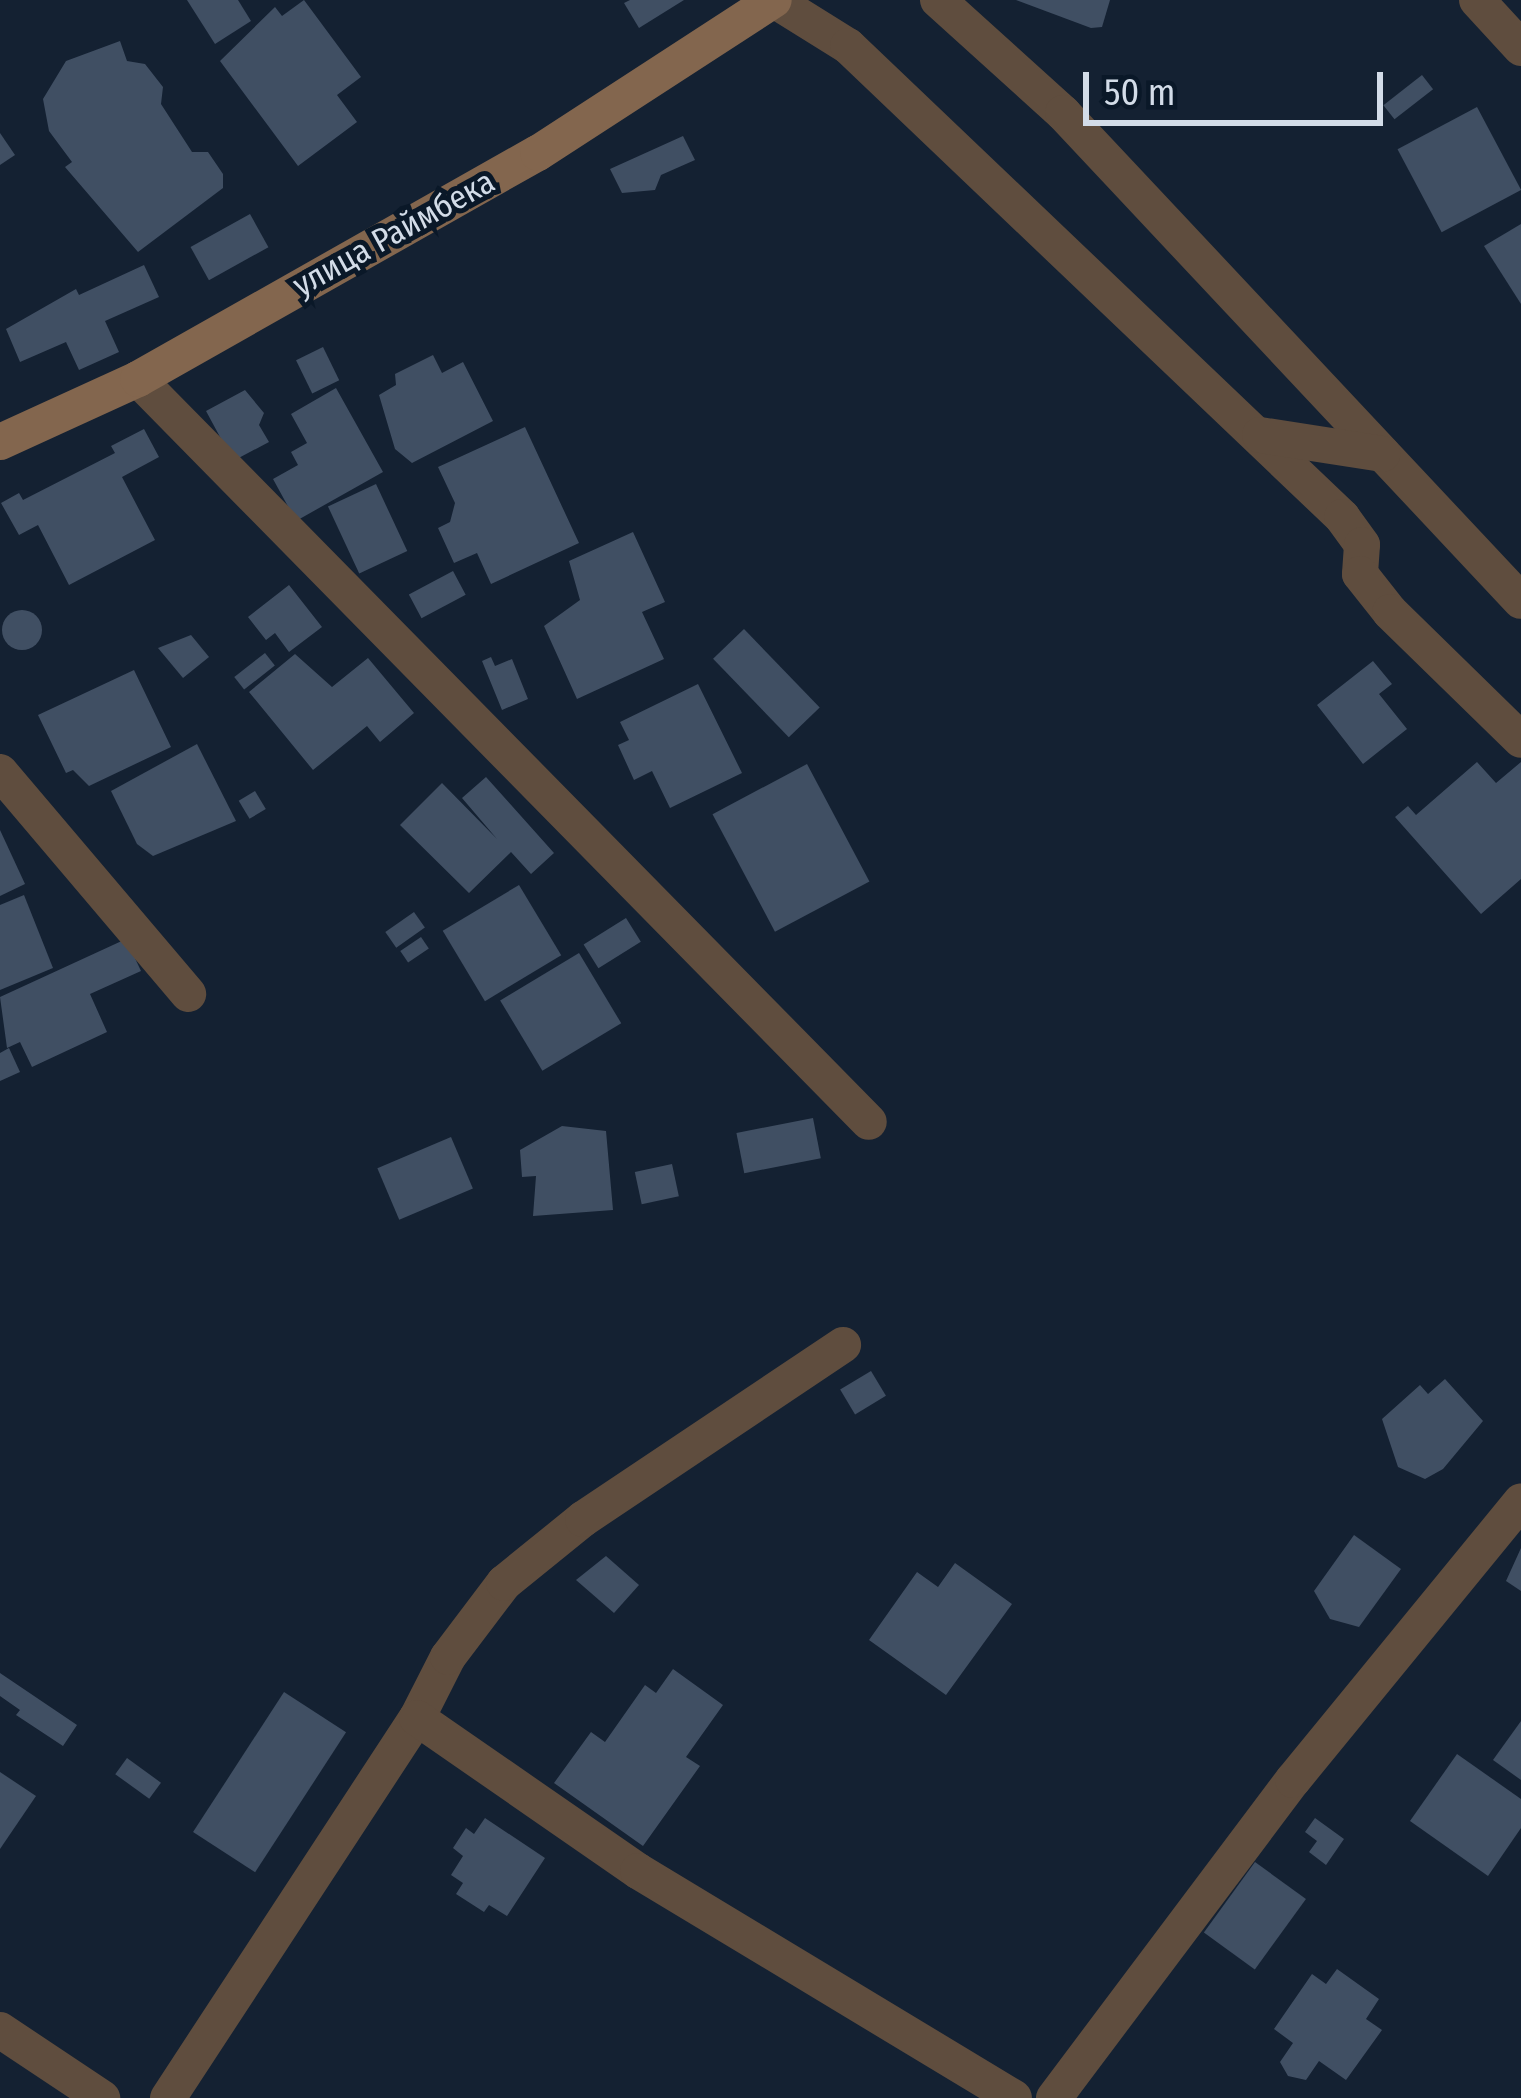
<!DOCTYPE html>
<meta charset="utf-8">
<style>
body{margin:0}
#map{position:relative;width:1521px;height:2098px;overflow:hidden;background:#142132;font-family:"Fira Sans Condensed",sans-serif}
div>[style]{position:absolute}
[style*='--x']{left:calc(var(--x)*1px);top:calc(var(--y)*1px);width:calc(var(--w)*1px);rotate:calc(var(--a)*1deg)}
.building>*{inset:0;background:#404f63;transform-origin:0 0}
.round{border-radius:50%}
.street>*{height:36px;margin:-18px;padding:0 18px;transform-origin:18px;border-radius:18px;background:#5f4d3e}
.secondary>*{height:36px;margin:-18px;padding:0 18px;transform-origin:18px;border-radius:18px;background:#83664e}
span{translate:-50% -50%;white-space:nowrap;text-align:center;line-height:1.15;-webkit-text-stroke:10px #0a1828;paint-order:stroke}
.street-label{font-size:33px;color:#d3dce8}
.scale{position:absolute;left:1083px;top:72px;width:300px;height:54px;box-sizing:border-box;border:6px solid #d3dce8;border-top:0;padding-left:15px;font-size:36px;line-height:42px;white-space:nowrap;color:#d3dce8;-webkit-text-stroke:9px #0a1828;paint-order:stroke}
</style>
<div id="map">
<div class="building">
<i style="clip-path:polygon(187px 0,238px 0,251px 21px,215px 44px)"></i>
<i style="clip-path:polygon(304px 0,361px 77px,337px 95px,357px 122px,298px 166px,220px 61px,275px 7px,282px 16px)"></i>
<i style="clip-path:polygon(630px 0,684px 0,639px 28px,624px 3px)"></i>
<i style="clip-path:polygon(1016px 0,1110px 0,1102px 27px,1091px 28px)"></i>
<i style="clip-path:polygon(120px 41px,127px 61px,145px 64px,163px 87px,161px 104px,192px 152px,208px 152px,223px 174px,223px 188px,138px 252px,65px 167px,72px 162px,49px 131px,43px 99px,66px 61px)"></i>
<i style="left:1422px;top:75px;width:18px;height:49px;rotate:52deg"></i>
<i style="left:1477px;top:107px;width:94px;height:90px;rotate:62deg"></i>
<i style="clip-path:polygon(0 133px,15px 155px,0 165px)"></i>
<i style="clip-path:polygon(683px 136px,695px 160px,661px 175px,655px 190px,622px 193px,610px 169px)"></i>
<i style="left:250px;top:214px;width:38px;height:68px;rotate:61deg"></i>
<i style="clip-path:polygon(1521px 224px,1521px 304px,1484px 246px)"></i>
<i style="clip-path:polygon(144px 265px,159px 297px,105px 321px,119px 352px,79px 370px,66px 342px,20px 362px,6px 329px,76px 289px,79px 295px)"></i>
<i style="left:323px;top:347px;width:37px;height:30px;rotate:64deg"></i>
<i style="clip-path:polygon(433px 355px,442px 373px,463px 362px,493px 421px,412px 463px,395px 449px,379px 395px,396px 385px,395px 374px)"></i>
<i style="clip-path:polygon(336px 388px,383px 472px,296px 521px,273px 479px,298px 465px,291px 452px,307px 443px,291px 414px)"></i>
<i style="clip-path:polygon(245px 390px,264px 413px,259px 425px,269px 442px,233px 461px,206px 411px)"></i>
<i style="clip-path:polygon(525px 427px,579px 543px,491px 584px,477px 553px,454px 563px,438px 528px,450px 522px,455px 503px,438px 467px)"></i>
<i style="clip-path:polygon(144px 429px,159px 457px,122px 477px,155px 540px,69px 585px,38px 525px,19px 535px,1px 503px,19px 493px,23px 500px,115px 453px,111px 446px)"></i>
<i style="left:376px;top:484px;width:74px;height:53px;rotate:65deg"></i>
<i style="clip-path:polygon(633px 532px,665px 602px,642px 612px,664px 659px,577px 699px,544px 626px,580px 600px,569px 561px)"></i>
<i style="left:453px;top:571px;width:27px;height:50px;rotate:62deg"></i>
<i style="clip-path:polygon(289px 585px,322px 627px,289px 652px,275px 633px,266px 640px,248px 617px)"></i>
<i class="round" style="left:2px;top:610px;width:40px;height:40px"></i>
<i style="left:744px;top:629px;width:109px;height:43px;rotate:46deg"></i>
<i style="clip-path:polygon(191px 635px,209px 657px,183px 678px,158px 648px)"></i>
<i style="left:265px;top:653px;width:16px;height:39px;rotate:52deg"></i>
<i style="clip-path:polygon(295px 654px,332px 687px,368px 658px,414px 713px,380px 742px,367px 726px,313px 770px,249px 692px)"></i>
<i style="clip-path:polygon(491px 657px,495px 666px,512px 659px,528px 699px,502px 710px,482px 661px)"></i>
<i style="clip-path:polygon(1373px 661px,1392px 684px,1379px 694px,1407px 729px,1363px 764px,1317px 705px)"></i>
<i style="clip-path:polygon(134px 670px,171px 747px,89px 786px,73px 770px,66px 773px,38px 715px)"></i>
<i style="clip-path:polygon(698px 684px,742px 773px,670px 808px,652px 771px,634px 780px,618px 745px,629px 740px,620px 722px)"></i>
<i style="clip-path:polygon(197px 744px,236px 821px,153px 856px,137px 844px,111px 791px)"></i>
<i style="clip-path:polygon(1477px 762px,1496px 783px,1521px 762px,1521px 879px,1481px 914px,1395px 817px,1408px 806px,1416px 815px)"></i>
<i style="left:807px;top:764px;width:133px;height:107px;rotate:62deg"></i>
<i style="clip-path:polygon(486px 777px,554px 853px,531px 874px,511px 852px,469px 893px,400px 825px,442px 783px,497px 839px,462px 798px)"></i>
<i style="left:255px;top:791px;width:21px;height:19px;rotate:59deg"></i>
<i style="clip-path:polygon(0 830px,25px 884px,0 896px)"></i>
<i style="left:519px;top:885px;width:82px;height:89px;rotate:59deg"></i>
<i style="clip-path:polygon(24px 895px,53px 968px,0 990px,0 905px)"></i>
<i style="left:414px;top:912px;width:19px;height:35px;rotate:55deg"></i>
<i style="left:626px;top:918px;width:28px;height:50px;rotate:58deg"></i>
<i style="left:421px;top:937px;width:14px;height:25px;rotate:56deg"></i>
<i style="clip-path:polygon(126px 939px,141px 971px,90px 994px,107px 1032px,32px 1067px,20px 1042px,7px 1048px,0 997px)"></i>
<i style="left:579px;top:953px;width:82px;height:92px;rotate:59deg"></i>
<i style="clip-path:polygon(9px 1048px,20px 1072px,0 1081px,0 1053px)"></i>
<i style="left:813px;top:1118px;width:41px;height:78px;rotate:79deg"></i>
<i style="clip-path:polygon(562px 1126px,606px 1131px,613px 1210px,533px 1216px,536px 1176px,522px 1177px,520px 1150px)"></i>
<i style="left:451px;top:1137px;width:56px;height:80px;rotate:67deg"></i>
<i style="left:672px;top:1164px;width:33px;height:38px;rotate:78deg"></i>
<i style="left:871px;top:1371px;width:29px;height:36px;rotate:59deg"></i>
<i style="clip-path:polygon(1445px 1379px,1483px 1421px,1443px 1469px,1425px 1479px,1398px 1467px,1382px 1419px,1420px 1385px,1428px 1394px)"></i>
<i style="clip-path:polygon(1354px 1535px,1401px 1569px,1359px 1627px,1330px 1619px,1314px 1591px)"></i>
<i style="clip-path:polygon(1521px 1548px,1521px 1591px,1506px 1581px)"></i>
<i style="clip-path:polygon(606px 1556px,639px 1585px,614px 1613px,576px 1580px)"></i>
<i style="clip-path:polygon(955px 1563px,1012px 1604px,946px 1695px,869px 1640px,917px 1572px,938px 1587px)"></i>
<i style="clip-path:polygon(673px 1669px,723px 1705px,686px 1757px,700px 1766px,643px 1846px,554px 1783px,591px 1732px,605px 1742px,645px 1685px,656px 1693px)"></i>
<i style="clip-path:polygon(0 1673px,77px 1725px,63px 1746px,16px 1715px,20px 1710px,0 1696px)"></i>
<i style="left:284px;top:1692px;width:74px;height:167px;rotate:33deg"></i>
<i style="clip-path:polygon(1521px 1721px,1521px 1780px,1493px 1760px)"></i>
<i style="clip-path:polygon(1457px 1754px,1521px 1799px,1521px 1828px,1488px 1876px,1410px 1821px)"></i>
<i style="left:127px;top:1758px;width:42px;height:20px;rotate:36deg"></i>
<i style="clip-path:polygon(0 1772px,36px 1796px,0 1849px)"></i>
<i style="clip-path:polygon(485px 1818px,545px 1858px,507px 1916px,489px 1905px,484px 1912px,456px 1894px,463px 1883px,451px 1875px,463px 1856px,453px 1848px,466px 1828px,474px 1834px)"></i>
<i style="clip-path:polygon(1315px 1818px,1344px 1839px,1326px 1865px,1309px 1852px,1317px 1841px,1305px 1832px)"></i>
<i style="left:1255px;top:1862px;width:63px;height:87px;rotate:36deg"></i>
<i style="clip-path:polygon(1337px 1969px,1379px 1999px,1366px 2019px,1382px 2030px,1346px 2080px,1319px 2061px,1306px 2080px,1288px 2076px,1280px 2062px,1293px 2043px,1274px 2029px,1312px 1974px,1326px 1984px)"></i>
</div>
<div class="street">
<i style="--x:774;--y:0;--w:87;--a:31.9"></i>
<i style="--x:848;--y:46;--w:683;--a:43.63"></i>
<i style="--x:1342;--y:517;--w:34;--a:54"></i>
<i style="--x:1362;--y:545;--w:29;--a:94"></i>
<i style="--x:1360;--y:574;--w:48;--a:51.7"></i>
<i style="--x:1390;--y:612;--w:183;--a:44.3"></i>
<i style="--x:938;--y:0;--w:169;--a:42.1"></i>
<i style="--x:1063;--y:113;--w:669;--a:46.82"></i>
<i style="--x:1477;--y:0;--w:65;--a:47.5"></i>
<i style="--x:138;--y:379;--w:1042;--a:45.47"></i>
<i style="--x:1260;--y:435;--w:124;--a:8.8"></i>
<i style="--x:0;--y:772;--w:291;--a:49.7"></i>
<i style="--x:417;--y:1718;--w:68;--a:-63.1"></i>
<i style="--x:448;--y:1657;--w:93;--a:-52.9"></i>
<i style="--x:504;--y:1583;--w:102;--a:-39"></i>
<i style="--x:583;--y:1519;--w:313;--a:-33.8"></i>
<i style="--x:0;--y:2030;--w:123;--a:33.7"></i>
<i style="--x:168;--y:2098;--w:454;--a:-56.8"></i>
<i style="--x:417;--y:1718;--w:269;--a:34.7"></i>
<i style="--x:638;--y:1871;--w:439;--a:31.1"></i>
<i style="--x:1054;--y:2098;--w:398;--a:-53.1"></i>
<i style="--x:1293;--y:1780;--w:360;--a:-50.7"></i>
</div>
<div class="secondary">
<i style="--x:0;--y:442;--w:152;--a:-24.5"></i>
<i style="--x:138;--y:379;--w:459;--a:-29.5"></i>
<i style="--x:538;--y:153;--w:281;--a:-33"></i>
</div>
<div class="street-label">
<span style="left:394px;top:234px;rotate:-29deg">улица Раймбека</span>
</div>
<div class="scale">50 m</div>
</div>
